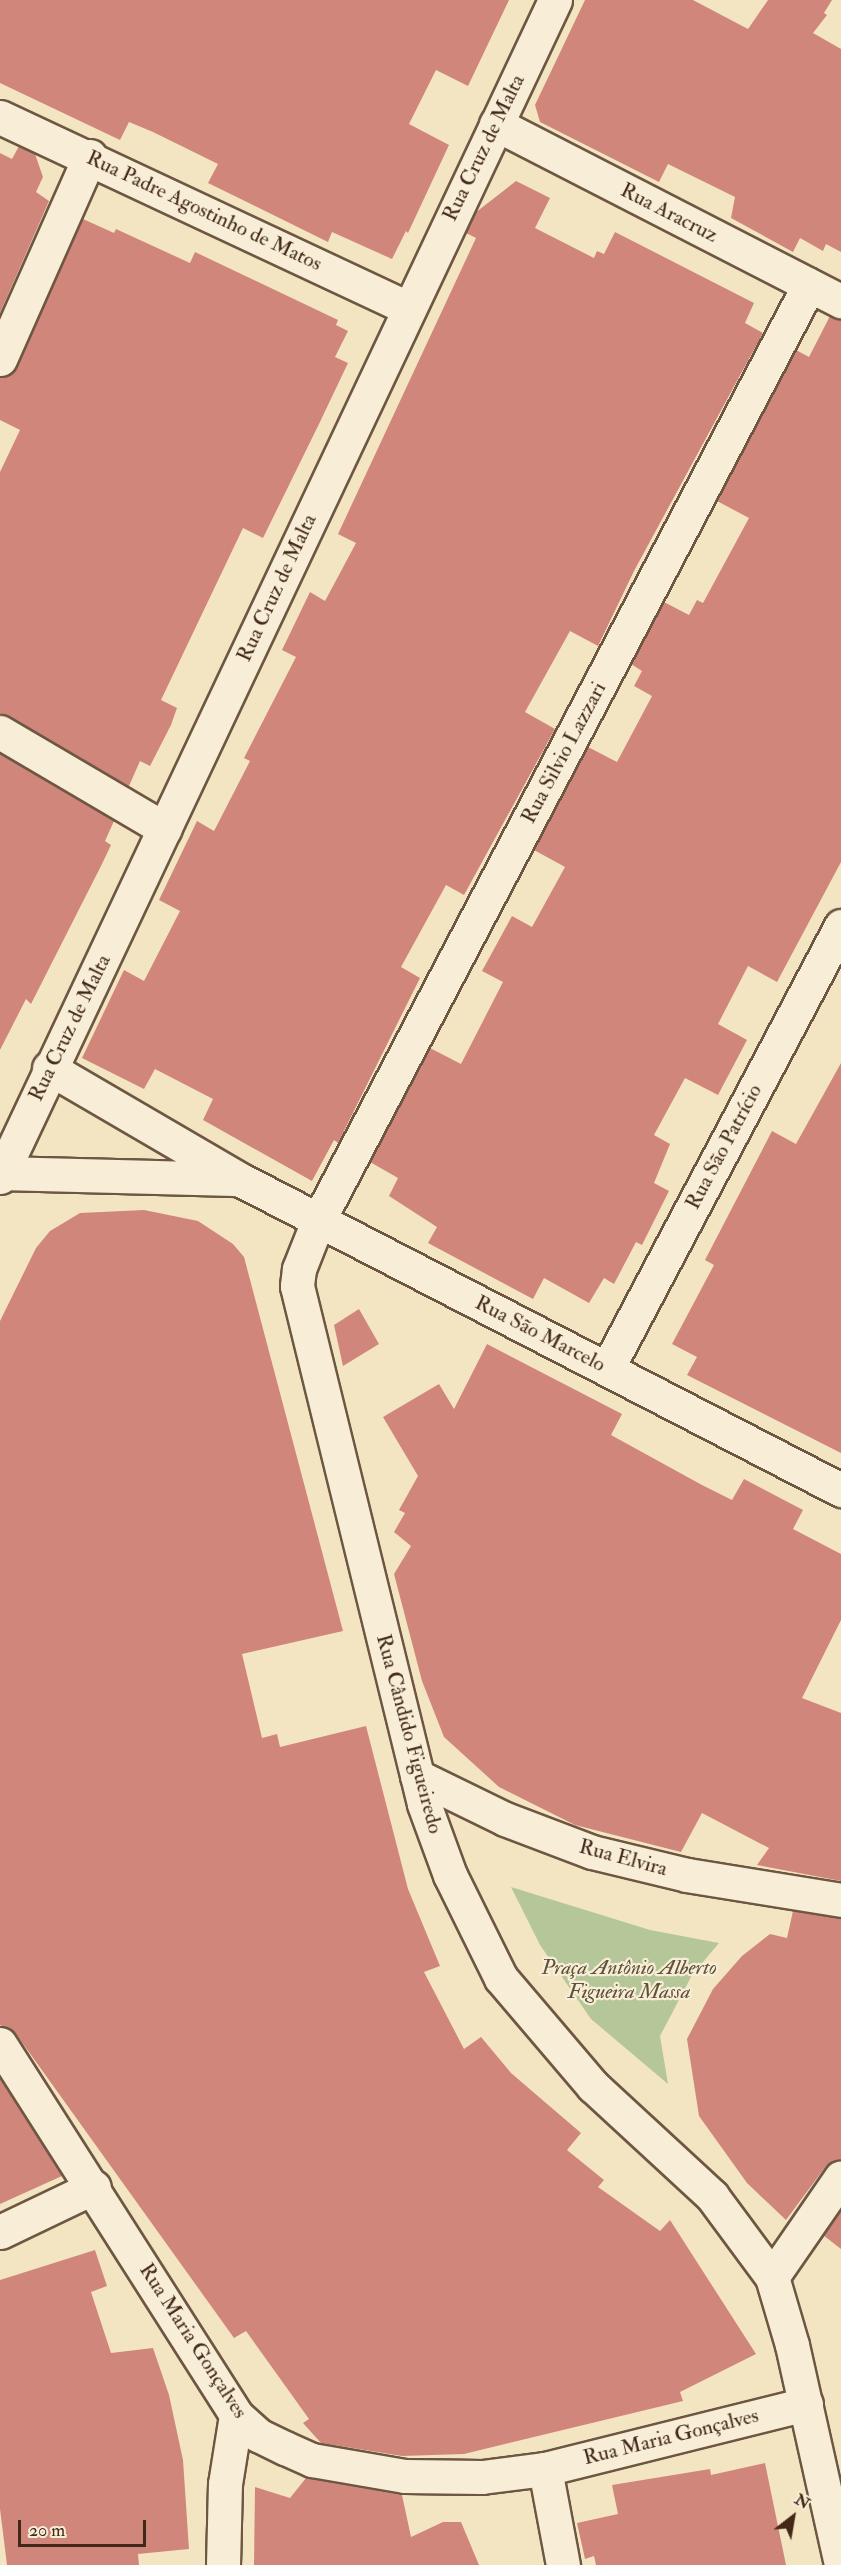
<!DOCTYPE html>
<meta charset="utf-8">
<style>
body{margin:0}
#map{position:relative;width:841px;height:2565px;overflow:hidden;background:#f4e5c2;font-family:"IM FELL Double Pica",serif}
div>[style]{position:absolute}
[style*='--x']{left:calc(var(--x)*1px);top:calc(var(--y)*1px);width:calc(var(--w)*1px);rotate:calc(var(--a)*1deg)}
.green>*{inset:0;background:#b5c698}
.building>*{inset:0;background:#d1867c}
.roads{filter:drop-shadow(2px 0 #6e5742) drop-shadow(-2px 0 #6e5742) drop-shadow(0 2px #6e5742) drop-shadow(0 -2px #6e5742)}
.street>*{height:33px;margin:-16.5px;padding:0 16.5px;transform-origin:16.5px;border-radius:16.5px;background:#f8eed7}
.secondary>*{height:33px;margin:-16.5px;padding:0 16.5px;transform-origin:16.5px;border-radius:16.5px;background:#f8eed7}
span{translate:-50% -50%;white-space:nowrap;text-align:center;line-height:1.15;-webkit-text-stroke:4.5px #f8eed7;paint-order:stroke}
.street-label{font-size:21px;color:#422818}
.park-label{font-size:21px;color:#5f5038;font-style:italic}
.north{position:absolute;left:763px;top:2487px;width:60px;height:60px;-webkit-text-stroke:4px #f8eed7;paint-order:stroke;rotate:31deg;font-size:16px;font-weight:700;line-height:24px;text-align:center;color:#422818}
.north::after{content:'';display:block;margin:auto;width:21px;height:27px;background:#422818;clip-path:polygon(50% 0,100% 100%,50% 72%,0 100%)}
.scale{position:absolute;left:18px;top:2520px;width:128px;height:27px;box-sizing:border-box;border:3px solid #422818;border-top:0;padding-left:8px;font-size:18px;line-height:21px;white-space:nowrap;color:#422818;-webkit-text-stroke:4px #f8eed7;paint-order:stroke}
</style>
<div id="map">
<div class="green">
<i style="clip-path:polygon(511px 1887px,650px 1930px,719px 1943px,692px 1975px,660px 2036px,668px 2084px,591px 2019px,540px 1945px)"></i>
</div>
<div class="building">
<i style="clip-path:polygon(0 0,509px 0,468px 86px,436px 70px,409px 124px,449px 145px,408px 233px,406px 231px,392px 259px,332px 232px,328px 242px,208px 183px,218px 164px,153px 132px,129px 122px,120px 140px,0 83px)"></i>
<i style="clip-path:polygon(585px 0,693px 0,748px 29px,768px 0,832px 0,824px 13px,827px 15px,813px 33px,841px 49px,841px 252px,826px 244px,823px 251px,800px 238px,793px 252px,731px 218px,735px 197px,668px 164px,659px 182px,540px 122px,535px 105px)"></i>
<i style="clip-path:polygon(19px 146px,35px 154px,43px 177px,36px 192px,49px 201px,0 313px,0 153px,12px 159px)"></i>
<i style="clip-path:polygon(516px 181px,550px 198px,535px 228px,594px 258px,597px 251px,604px 254px,615px 232px,754px 303px,745px 323px,763px 333px,634px 571px,598px 646px,570px 631px,525px 712px,555px 729px,464px 895px,446px 885px,401px 967px,420px 978px,338px 1143px,334px 1140px,312px 1181px,203px 1120px,213px 1099px,155px 1069px,144px 1089px,82px 1058px,124px 970px,144px 981px,180px 911px,159px 900px,197px 821px,214px 831px,250px 761px,244px 758px,296px 657px,282px 650px,310px 592px,325px 601px,356px 543px,338px 534px,476px 238px,466px 233px,475px 213px)"></i>
<i style="clip-path:polygon(83px 219px,114px 233px,116px 229px,190px 263px,195px 252px,338px 320px,336px 325px,348px 331px,335px 357px,348px 363px,319px 424px,263px 538px,243px 528px,161px 700px,177px 708px,171px 725px,150px 766px,140px 761px,129px 786px,0 713px,0 472px,20px 430px,0 420px,0 377px,11px 374px,17px 367px)"></i>
<i style="clip-path:polygon(830px 316px,841px 320px,841px 862px,777px 982px,748px 966px,718px 1024px,747px 1040px,718px 1095px,685px 1078px,654px 1135px,670px 1144px,654px 1183px,669px 1191px,642px 1245px,636px 1242px,614px 1284px,604px 1278px,589px 1303px,544px 1278px,533px 1299px,428px 1243px,437px 1227px,389px 1196px,398px 1178px,370px 1162px,430px 1048px,461px 1064px,503px 982px,482px 971px,512px 916px,532px 927px,565px 867px,534px 850px,588px 747px,617px 762px,652px 696px,634px 686px,642px 671px,631px 664px,664px 602px,689px 615px,697px 600px,703px 603px,749px 518px,717px 501px,796px 350px,809px 357px)"></i>
<i style="clip-path:polygon(0 754px,114px 821px,105px 841px,111px 845px,102px 864px,31px 1004px,26px 999px,0 1050px)"></i>
<i style="clip-path:polygon(841px 1063px,841px 1453px,687px 1375px,697px 1357px,672px 1344px,714px 1265px,705px 1260px,772px 1131px,796px 1144px)"></i>
<i style="clip-path:polygon(144px 1210px,198px 1221px,233px 1244px,244px 1257px,343px 1631px,242px 1654px,262px 1738px,277px 1734px,280px 1747px,366px 1726px,408px 1889px,440px 1966px,424px 1972px,464px 2049px,481px 2037px,511px 2073px,581px 2133px,567px 2150px,604px 2180px,598px 2187px,660px 2231px,670px 2220px,756px 2354px,680px 2392px,683px 2401px,464px 2454px,402px 2456px,321px 2443px,303px 2423px,309px 2419px,246px 2331px,234px 2338px,16px 2034px,0 2025px,0 1321px,36px 1248px,50px 1231px,80px 1213px)"></i>
<i style="clip-path:polygon(359px 1309px,379px 1344px,343px 1366px,334px 1325px)"></i>
<i style="clip-path:polygon(487px 1344px,622px 1414px,611px 1435px,702px 1485px,732px 1500px,744px 1479px,803px 1510px,793px 1529px,841px 1554px,841px 1620px,802px 1698px,841px 1713px,841px 1881px,757px 1865px,769px 1848px,702px 1813px,681px 1852px,575px 1825px,499px 1787px,444px 1737px,422px 1681px,394px 1574px,411px 1546px,394px 1532px,405px 1513px,399px 1510px,418px 1476px,383px 1417px,439px 1384px,454px 1409px)"></i>
<i style="clip-path:polygon(793px 1911px,841px 1918px,841px 2159px,826px 2166px,786px 2220px,747px 2183px,699px 2116px,687px 2039px,713px 1989px,742px 1956px,770px 1934px,787px 1938px)"></i>
<i style="clip-path:polygon(0 2079px,62px 2176px,0 2204px)"></i>
<i style="clip-path:polygon(841px 2210px,841px 2249px,823px 2235px)"></i>
<i style="clip-path:polygon(95px 2250px,107px 2286px,91px 2292px,111px 2353px,153px 2348px,169px 2395px,183px 2460px,189px 2549px,138px 2554px,139px 2565px,7px 2565px,0 2509px,0 2280px)"></i>
<i style="clip-path:polygon(765px 2463px,786px 2565px,596px 2565px,594px 2556px,585px 2559px,577px 2523px,618px 2514px,612px 2485px,710px 2469px,711px 2475px)"></i>
<i style="clip-path:polygon(306px 2478px,402px 2495px,411px 2537px,443px 2522px,461px 2522px,479px 2565px,254px 2565px,255px 2487px,290px 2498px)"></i>
</div>
<div class="roads">
<div class="street">
<i style="--x:0;--y:117;--w:450;--a:25.1"></i>
<i style="--x:496;--y:124;--w:388;--a:27.2"></i>
<i style="--x:809;--y:285;--w:1057;--a:117.68"></i>
<i style="--x:318;--y:1221;--w:52;--a:111.6"></i>
<i style="--x:299;--y:1269;--w:17;--a:97"></i>
<i style="--x:297;--y:1286;--w:533;--a:76.22"></i>
<i style="--x:424;--y:1804;--w:76;--a:69.9"></i>
<i style="--x:450;--y:1875;--w:115;--a:63.7"></i>
<i style="--x:501;--y:1978;--w:142;--a:49.6"></i>
<i style="--x:593;--y:2086;--w:162;--a:42.7"></i>
<i style="--x:712;--y:2196;--w:101;--a:53.5"></i>
<i style="--x:772;--y:2277;--w:71;--a:73.6"></i>
<i style="--x:792;--y:2345;--w:225;--a:77.4"></i>
<i style="--x:0;--y:359;--w:222;--a:-66.1"></i>
<i style="--x:0;--y:732;--w:191;--a:30.5"></i>
<i style="--x:49;--y:1068;--w:220;--a:30.3"></i>
<i style="--x:239;--y:1179;--w:678;--a:27.32"></i>
<i style="--x:0;--y:1173;--w:237;--a:1.5"></i>
<i style="--x:607;--y:1369;--w:501;--a:-62.16"></i>
<i style="--x:417;--y:1776;--w:98;--a:26"></i>
<i style="--x:505;--y:1819;--w:93;--a:20.8"></i>
<i style="--x:592;--y:1852;--w:98;--a:13.6"></i>
<i style="--x:687;--y:1875;--w:156;--a:9.2"></i>
<i style="--x:0;--y:2044;--w:440;--a:57.5"></i>
<i style="--x:236;--y:2415;--w:30;--a:42"></i>
<i style="--x:258;--y:2435;--w:30;--a:26"></i>
<i style="--x:285;--y:2448;--w:30;--a:24"></i>
<i style="--x:312;--y:2460;--w:94;--a:9.8"></i>
<i style="--x:405;--y:2476;--w:77;--a:0.7"></i>
<i style="--x:482;--y:2477;--w:64;--a:-7.2"></i>
<i style="--x:545;--y:2469;--w:269;--a:-14"></i>
<i style="--x:0;--y:2232;--w:104;--a:-25.6"></i>
<i style="--x:772;--y:2277;--w:121;--a:-55.4"></i>
<i style="--x:545;--y:2469;--w:98;--a:79.4"></i>
<i style="--x:223;--y:2565;--w:81;--a:-88.6"></i>
<i style="--x:225;--y:2484;--w:70;--a:-80.9"></i>
</div>
<div class="secondary">
<i style="--x:0;--y:1177;--w:1301;--a:-64.75"></i>
</div>
</div>
<div class="street-label">
<span style="left:484px;top:148px;rotate:-64deg">Rua Cruz de Malta</span>
<span style="left:204px;top:211px;rotate:25deg">Rua Padre Agostinho de Matos</span>
<span style="left:669px;top:213px;rotate:27deg">Rua Aracruz</span>
<span style="left:277px;top:588px;rotate:-65deg">Rua Cruz de Malta</span>
<span style="left:564px;top:753px;rotate:-62deg">Rua Silvio Lazzari</span>
<span style="left:70px;top:1028px;rotate:-64deg">Rua Cruz de Malta</span>
<span style="left:724px;top:1147px;rotate:-62deg">Rua São Patrício</span>
<span style="left:540px;top:1334px;rotate:27deg">Rua São Marcelo</span>
<span style="left:409px;top:1734px;rotate:75deg">Rua Cândido Figueiredo</span>
<span style="left:623px;top:1858px;rotate:15deg">Rua Elvira</span>
<span style="left:193px;top:2341px;rotate:57deg">Rua Maria Gonçalves</span>
<span style="left:671px;top:2437px;rotate:-14deg">Rua Maria Gonçalves</span>
</div>
<div class="park-label">
<span style="left:629px;top:1980px">Praça Antônio Alberto<br>Figueira Massa</span>
</div>
<div class="north">N</div>
<div class="scale">20 m</div>
</div>
